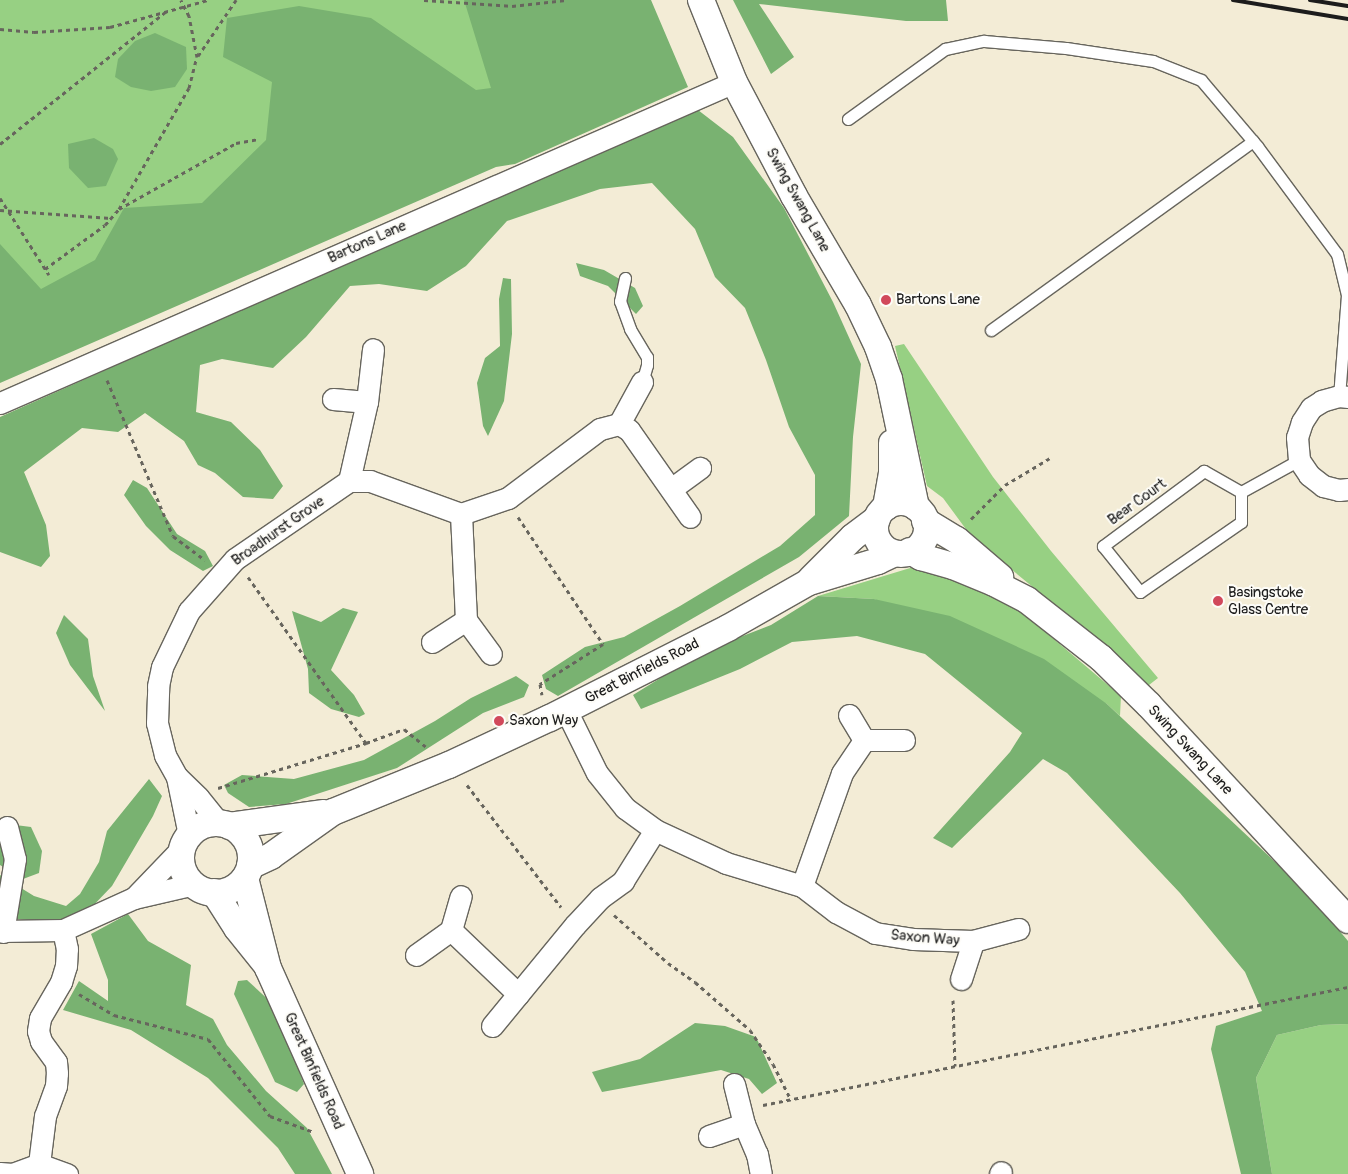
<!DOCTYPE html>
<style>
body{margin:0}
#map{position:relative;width:1348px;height:1174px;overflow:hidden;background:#f3ecd6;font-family:Pangolin,sans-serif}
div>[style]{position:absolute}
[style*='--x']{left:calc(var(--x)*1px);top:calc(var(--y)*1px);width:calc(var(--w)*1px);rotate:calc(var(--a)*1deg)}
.green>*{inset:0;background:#97d083}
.forest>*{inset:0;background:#79b271}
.path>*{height:3px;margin-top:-1.5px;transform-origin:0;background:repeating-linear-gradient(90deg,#67655d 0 4px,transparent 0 8px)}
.roads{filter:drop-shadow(1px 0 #67655d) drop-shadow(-1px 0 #67655d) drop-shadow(0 1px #67655d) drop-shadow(0 -1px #67655d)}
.service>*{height:11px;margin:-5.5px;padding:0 5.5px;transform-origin:5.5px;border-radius:5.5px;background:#fff}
.minor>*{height:21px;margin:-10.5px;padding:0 10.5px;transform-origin:10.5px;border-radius:10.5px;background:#fff}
.tertiary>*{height:26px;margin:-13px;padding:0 13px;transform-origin:13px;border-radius:13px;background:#fff}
.tertiary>.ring{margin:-13px;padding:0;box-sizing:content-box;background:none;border:26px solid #fff;border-radius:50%}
.rail>*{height:4px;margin:-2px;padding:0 2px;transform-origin:2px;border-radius:2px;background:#1c1c1c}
.dots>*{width:14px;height:14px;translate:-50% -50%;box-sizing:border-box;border:2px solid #fdfcf7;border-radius:50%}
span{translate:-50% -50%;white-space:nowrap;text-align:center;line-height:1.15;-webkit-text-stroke:4px #fdfcf7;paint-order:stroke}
.street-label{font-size:15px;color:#1c1c1c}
.poi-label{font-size:15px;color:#1c1c1c}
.left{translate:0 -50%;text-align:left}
</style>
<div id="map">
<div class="green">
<i style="clip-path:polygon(0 0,638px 0,667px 71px,0 359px)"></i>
<i style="clip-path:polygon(904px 344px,993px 477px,1051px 551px,1158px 678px,1140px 692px,1034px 588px,971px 536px,943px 498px,927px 486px,895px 346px)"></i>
<i style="clip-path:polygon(920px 565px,1010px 602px,1121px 696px,1120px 716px,1107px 704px,874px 599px,818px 596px)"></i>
<i style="clip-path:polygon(1348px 1024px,1348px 1174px,1272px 1174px,1256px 1078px,1277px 1035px,1321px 1025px)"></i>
</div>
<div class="forest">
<i style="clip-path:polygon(464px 0,651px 0,688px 87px,515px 164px,496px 167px,0 383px,0 244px,41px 289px,95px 260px,124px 208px,202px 203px,266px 140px,272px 82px,223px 57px,227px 18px,299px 6px,371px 18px,476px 90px,491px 88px)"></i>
<i style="clip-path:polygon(733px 0,946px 0,948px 21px,906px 21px,759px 4px,794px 57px,771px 74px)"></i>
<i style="clip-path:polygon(155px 33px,186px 47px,187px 69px,175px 87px,151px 91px,131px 87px,115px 77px,118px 59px,135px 41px)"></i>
<i style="clip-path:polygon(698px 110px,733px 137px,784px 208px,833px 302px,861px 364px,853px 437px,849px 516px,799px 557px,558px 696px,546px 689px,542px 675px,585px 647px,624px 637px,680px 606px,780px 546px,815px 515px,815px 475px,789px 427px,766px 360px,745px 308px,715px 277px,695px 229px,652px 183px,600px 189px,507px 221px,466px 266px,427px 291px,379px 284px,350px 286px,306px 337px,273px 368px,222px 359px,200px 365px,196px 412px,231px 422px,260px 450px,283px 486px,273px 499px,243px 497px,215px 473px,198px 465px,184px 441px,145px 413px,118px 432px,82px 428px,24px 472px,46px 525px,50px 556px,41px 567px,0 552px,0 417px,525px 183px)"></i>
<i style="clip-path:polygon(94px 138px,113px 149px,118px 159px,106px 186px,88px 188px,69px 168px,68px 144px)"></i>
<i style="clip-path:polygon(576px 263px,604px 270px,635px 288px,643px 306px,636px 314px,608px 286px,580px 276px)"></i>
<i style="clip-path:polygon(503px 278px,511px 279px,512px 334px,504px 401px,488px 436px,483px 426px,477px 383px,485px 358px,500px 346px,499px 299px)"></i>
<i style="clip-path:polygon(133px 480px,147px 488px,177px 534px,205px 551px,213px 566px,203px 571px,170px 550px,146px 526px,124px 495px)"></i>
<i style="clip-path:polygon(818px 596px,874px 599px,950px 616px,1044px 659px,1107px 704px,1306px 891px,1348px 941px,1348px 1024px,1321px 1025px,1277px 1035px,1256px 1078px,1272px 1174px,1241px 1174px,1211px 1049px,1216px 1026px,1262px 1011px,1245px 972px,1180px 893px,1067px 773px,1043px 759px,952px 848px,933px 838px,1010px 752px,1022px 733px,925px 654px,857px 636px,792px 642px,740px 669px,641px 709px,633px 695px,704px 651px,771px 625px)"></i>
<i style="clip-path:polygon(343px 608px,358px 612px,331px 670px,354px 695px,365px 714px,359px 717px,331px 709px,309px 693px,308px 669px,292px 611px,321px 622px)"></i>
<i style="clip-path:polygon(64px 615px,88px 639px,93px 676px,105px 711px,70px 665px,56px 633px)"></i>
<i style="clip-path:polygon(516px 676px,529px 685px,524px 697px,483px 713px,397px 768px,286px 804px,249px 807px,228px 793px,224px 785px,242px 775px,294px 779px,364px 760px,435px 721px,471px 698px)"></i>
<i style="clip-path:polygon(149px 779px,162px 796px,153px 816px,112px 886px,89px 910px,62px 922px,0 918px,0 875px,34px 896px,66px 906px,80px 894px,99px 862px,107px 831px)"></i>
<i style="clip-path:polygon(0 823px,31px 827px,42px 851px,39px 873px,23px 879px,0 865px)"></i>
<i style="clip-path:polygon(128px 914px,148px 941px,191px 965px,186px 1005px,213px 1019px,227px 1045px,266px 1091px,307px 1128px,332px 1174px,295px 1174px,278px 1148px,208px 1078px,131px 1030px,63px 1010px,79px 981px,108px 1001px,108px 980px,91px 934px)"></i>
<i style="clip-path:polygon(247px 980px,274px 1005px,304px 1084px,297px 1092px,275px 1082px,234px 994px,238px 981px)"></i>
<i style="clip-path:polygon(695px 1023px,725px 1026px,756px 1037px,777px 1083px,762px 1094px,749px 1079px,721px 1070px,602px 1092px,592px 1072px,640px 1059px)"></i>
</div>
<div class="path">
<i style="--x:424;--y:0;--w:88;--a:3.9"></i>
<i style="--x:512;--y:6;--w:54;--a:-6.3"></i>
<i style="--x:0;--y:29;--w:34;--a:5"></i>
<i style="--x:34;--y:32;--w:76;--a:-3.8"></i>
<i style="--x:110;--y:27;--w:102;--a:-15.4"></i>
<i style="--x:198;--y:56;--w:68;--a:-55.8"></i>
<i style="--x:0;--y:144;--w:215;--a:-38.6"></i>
<i style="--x:0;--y:198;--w:91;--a:57.5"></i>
<i style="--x:119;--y:209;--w:134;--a:-29.4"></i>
<i style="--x:236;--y:143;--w:22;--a:-10"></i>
<i style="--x:0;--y:210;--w:111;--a:4.1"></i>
<i style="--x:45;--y:269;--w:74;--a:-36.3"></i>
<i style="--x:105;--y:225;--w:21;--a:-49"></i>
<i style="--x:119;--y:209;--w:140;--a:-60"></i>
<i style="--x:189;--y:88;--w:32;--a:-76"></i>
<i style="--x:197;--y:57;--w:42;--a:-101"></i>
<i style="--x:189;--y:16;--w:18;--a:-117"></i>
<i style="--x:107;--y:380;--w:169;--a:67.1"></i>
<i style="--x:173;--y:536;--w:40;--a:37"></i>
<i style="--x:518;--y:517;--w:153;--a:56.2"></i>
<i style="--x:603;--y:644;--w:75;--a:147.6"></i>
<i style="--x:540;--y:684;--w:11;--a:80"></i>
<i style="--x:971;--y:519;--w:48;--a:-45"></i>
<i style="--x:1005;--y:485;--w:52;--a:-31"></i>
<i style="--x:248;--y:577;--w:204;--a:54.6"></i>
<i style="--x:467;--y:785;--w:154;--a:52.4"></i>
<i style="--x:218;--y:788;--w:155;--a:-16.9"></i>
<i style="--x:366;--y:743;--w:40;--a:-20.2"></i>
<i style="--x:404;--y:729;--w:28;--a:39"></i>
<i style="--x:614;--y:915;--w:72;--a:41.6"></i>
<i style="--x:668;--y:963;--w:33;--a:35"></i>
<i style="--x:695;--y:982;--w:73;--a:41.1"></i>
<i style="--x:750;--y:1030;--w:41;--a:55.9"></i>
<i style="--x:773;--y:1064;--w:40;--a:63.4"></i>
<i style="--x:79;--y:994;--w:41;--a:31"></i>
<i style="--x:114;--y:1015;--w:97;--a:14.3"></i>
<i style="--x:208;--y:1039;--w:99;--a:51.2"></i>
<i style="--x:270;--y:1116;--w:47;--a:20"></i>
<i style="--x:953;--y:1000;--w:66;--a:88.3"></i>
<i style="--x:763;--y:1105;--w:597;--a:-11.4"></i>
</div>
<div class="roads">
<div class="service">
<i style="--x:848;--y:119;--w:120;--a:-35.8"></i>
<i style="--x:945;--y:49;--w:40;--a:-12"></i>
<i style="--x:984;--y:41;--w:82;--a:4.9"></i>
<i style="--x:1066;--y:48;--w:88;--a:8.5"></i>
<i style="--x:1153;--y:61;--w:52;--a:21.6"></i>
<i style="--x:1201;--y:80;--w:87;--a:49.7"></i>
<i style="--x:1257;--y:146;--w:134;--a:53.5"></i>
<i style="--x:1337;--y:254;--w:42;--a:76.3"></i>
<i style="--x:1347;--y:295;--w:101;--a:94.5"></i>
<i style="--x:625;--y:278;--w:24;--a:102"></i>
<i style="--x:620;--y:301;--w:30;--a:70"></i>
<i style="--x:630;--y:329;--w:33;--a:59"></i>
<i style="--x:647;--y:357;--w:8;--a:90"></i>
<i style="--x:647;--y:365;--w:18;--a:106"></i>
<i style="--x:991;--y:330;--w:323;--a:-35.8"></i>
<i style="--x:1241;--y:492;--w:43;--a:-150.4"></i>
<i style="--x:1204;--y:471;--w:126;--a:143.4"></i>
<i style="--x:1103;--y:546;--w:59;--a:51.2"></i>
<i style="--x:1140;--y:592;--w:123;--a:-34.7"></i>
<i style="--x:1241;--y:522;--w:30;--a:-90"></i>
<i style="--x:1241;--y:492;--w:66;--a:-28.9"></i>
</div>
<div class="minor">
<i style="--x:1348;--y:397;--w:9;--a:-174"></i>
<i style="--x:1339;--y:396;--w:18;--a:164"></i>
<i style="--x:1322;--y:401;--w:13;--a:148"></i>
<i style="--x:1311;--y:408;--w:17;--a:123"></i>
<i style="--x:1302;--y:422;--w:16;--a:108"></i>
<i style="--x:1297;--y:437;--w:23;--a:85"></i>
<i style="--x:1299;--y:460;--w:18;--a:56"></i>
<i style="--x:1309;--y:475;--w:18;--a:38"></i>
<i style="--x:1323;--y:486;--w:16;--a:14"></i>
<i style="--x:1339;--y:490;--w:9;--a:-6"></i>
<i style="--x:333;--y:399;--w:34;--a:5"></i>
<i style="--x:0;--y:403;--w:801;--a:-23.62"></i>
<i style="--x:619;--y:424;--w:48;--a:-61.3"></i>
<i style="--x:349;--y:481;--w:81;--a:-77.2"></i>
<i style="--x:367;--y:402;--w:53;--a:-83.5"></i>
<i style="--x:671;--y:489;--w:36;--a:-36"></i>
<i style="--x:461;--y:514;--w:106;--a:87.3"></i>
<i style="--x:466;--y:620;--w:42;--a:53.7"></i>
<i style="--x:432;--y:642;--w:40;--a:-32.9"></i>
<i style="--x:566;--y:710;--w:70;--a:63.8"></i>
<i style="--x:597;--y:773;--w:45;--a:51.3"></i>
<i style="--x:625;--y:808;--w:37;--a:36"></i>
<i style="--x:655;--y:830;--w:78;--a:24.9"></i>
<i style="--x:726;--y:863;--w:79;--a:16.8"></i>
<i style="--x:802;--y:886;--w:43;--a:37.4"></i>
<i style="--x:836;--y:912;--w:44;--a:28.3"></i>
<i style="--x:875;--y:933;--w:38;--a:9"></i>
<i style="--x:913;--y:939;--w:60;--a:1.9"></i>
<i style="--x:973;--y:941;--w:47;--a:-14.9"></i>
<i style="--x:849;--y:715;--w:29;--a:59"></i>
<i style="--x:864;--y:740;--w:40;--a:0"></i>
<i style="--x:177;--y:777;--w:59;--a:78.3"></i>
<i style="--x:219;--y:823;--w:33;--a:-129"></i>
<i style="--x:198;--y:797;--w:29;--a:-136"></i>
<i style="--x:177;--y:777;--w:25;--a:-119"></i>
<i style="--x:165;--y:755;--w:33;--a:-104"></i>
<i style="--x:157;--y:723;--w:37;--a:-88"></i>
<i style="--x:158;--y:686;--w:19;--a:-78"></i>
<i style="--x:162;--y:667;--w:62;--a:-64.3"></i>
<i style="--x:189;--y:611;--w:69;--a:-48.5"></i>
<i style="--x:235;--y:559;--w:138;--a:-34.4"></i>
<i style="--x:349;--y:481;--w:21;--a:0"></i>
<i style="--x:370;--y:481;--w:97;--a:19.9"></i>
<i style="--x:461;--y:514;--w:50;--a:-18.8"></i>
<i style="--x:508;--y:498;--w:115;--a:-36.9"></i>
<i style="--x:600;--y:429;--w:20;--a:-15"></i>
<i style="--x:619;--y:424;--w:12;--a:31"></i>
<i style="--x:629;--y:430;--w:106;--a:55"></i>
<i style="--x:802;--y:886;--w:120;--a:-70.5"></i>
<i style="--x:842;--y:773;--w:40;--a:-56"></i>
<i style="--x:134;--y:898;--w:72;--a:-46.1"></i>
<i style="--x:451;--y:930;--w:93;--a:43.7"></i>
<i style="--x:0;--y:931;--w:63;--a:-0.9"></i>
<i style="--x:63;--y:930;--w:78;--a:-24.3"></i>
<i style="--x:134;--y:898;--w:62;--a:-13.1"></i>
<i style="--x:3;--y:932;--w:74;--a:-80.7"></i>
<i style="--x:15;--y:859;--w:33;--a:-104"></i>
<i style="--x:416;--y:955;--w:43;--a:-35.5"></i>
<i style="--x:451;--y:930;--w:35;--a:-74"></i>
<i style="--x:961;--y:979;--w:40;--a:-72"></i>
<i style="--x:492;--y:1026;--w:131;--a:-50.6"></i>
<i style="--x:575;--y:925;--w:37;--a:-47"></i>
<i style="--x:600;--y:898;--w:29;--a:-36"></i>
<i style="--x:623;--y:881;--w:60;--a:-57.9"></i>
<i style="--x:734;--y:1084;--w:41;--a:76"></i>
<i style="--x:744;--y:1124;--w:33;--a:67"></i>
<i style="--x:757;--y:1154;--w:20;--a:79"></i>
<i style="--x:709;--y:1136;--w:37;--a:-19"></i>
<i style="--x:39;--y:1164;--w:48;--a:-82.9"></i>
<i style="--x:45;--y:1116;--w:32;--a:-70"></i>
<i style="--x:56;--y:1086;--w:13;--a:-86"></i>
<i style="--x:57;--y:1073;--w:11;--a:-95"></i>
<i style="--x:56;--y:1062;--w:26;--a:-126"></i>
<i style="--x:41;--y:1041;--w:10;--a:-107"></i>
<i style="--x:38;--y:1031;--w:13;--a:-81"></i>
<i style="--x:40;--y:1018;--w:42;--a:-59.7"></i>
<i style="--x:61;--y:982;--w:17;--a:-73"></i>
<i style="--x:66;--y:966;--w:17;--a:-87"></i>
<i style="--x:67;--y:949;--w:19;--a:-102"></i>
<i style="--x:0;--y:1173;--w:12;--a:5"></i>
<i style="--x:12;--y:1174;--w:29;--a:-20"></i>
<i style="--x:39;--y:1164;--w:30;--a:20"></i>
<i style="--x:1000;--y:1174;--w:2;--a:-63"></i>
</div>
<div class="tertiary">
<i style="--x:701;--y:0;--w:88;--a:68.1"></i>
<i style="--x:734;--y:82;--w:129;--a:62.2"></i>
<i style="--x:794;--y:196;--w:126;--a:59.6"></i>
<i style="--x:858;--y:305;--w:47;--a:64.5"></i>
<i style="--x:878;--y:347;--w:34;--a:71"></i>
<i style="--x:889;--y:379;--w:131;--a:78.1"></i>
<i class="ring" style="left:875px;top:502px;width:26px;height:26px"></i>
<i style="--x:886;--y:507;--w:36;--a:-80"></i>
<i style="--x:892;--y:472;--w:29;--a:-90"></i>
<i style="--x:925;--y:521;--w:37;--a:31"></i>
<i style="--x:957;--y:540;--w:57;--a:40.7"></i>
<i style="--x:910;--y:551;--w:13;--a:29"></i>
<i style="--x:921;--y:557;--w:33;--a:16"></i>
<i style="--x:953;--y:566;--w:44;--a:22.5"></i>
<i style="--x:994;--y:583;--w:37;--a:27"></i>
<i style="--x:1027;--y:600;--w:94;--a:38.1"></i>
<i style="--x:1101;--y:658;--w:67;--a:44.4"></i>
<i style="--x:1149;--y:705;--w:293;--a:47.2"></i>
<i style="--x:811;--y:579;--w:59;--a:-45"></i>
<i style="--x:853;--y:537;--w:30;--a:-37"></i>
<i class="ring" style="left:181px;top:823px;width:44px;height:44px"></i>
<i style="--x:229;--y:826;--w:96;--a:-7.8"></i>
<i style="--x:250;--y:866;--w:23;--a:-25"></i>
<i style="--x:271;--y:856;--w:76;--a:-35.4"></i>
<i style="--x:333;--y:812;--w:125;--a:-22.1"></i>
<i style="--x:449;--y:765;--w:111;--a:-25"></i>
<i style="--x:550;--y:718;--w:199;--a:-26.8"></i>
<i style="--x:728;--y:628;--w:93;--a:-29.6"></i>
<i style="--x:809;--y:582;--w:72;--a:-16.9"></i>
<i style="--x:878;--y:561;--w:17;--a:-25"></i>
<i style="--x:245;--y:878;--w:93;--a:75.7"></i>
<i style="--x:268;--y:968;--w:226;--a:65.9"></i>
<i style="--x:214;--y:892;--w:43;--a:57.4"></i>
<i style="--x:237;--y:928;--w:45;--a:51.3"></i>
</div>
</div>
<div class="rail">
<i style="--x:1233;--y:0;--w:117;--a:9.4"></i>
<i style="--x:1310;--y:0;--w:38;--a:9"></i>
</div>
<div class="dots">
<i style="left:886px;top:300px;background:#d1495b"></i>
<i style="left:1218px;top:601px;background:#d1495b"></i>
<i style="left:499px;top:721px;background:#d1495b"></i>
</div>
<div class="street-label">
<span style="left:798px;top:200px;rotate:61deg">Swing Swang Lane</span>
<span style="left:367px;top:242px;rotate:-24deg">Bartons Lane</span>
<span style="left:1137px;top:502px;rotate:-36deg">Bear Court</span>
<span style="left:278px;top:531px;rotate:-35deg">Broadhurst Grove</span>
<span style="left:642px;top:671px;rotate:-27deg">Great Binfields Road</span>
<span style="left:1190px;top:750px;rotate:47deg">Swing Swang Lane</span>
<span style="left:925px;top:938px;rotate:5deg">Saxon Way</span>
<span style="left:314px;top:1071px;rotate:66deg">Great Binfields Road</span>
</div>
<div class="poi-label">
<span class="left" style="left:896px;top:300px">Bartons Lane</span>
<span class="left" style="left:1228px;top:601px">Basingstoke<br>Glass Centre</span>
<span class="left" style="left:509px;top:721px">Saxon Way</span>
</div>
</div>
